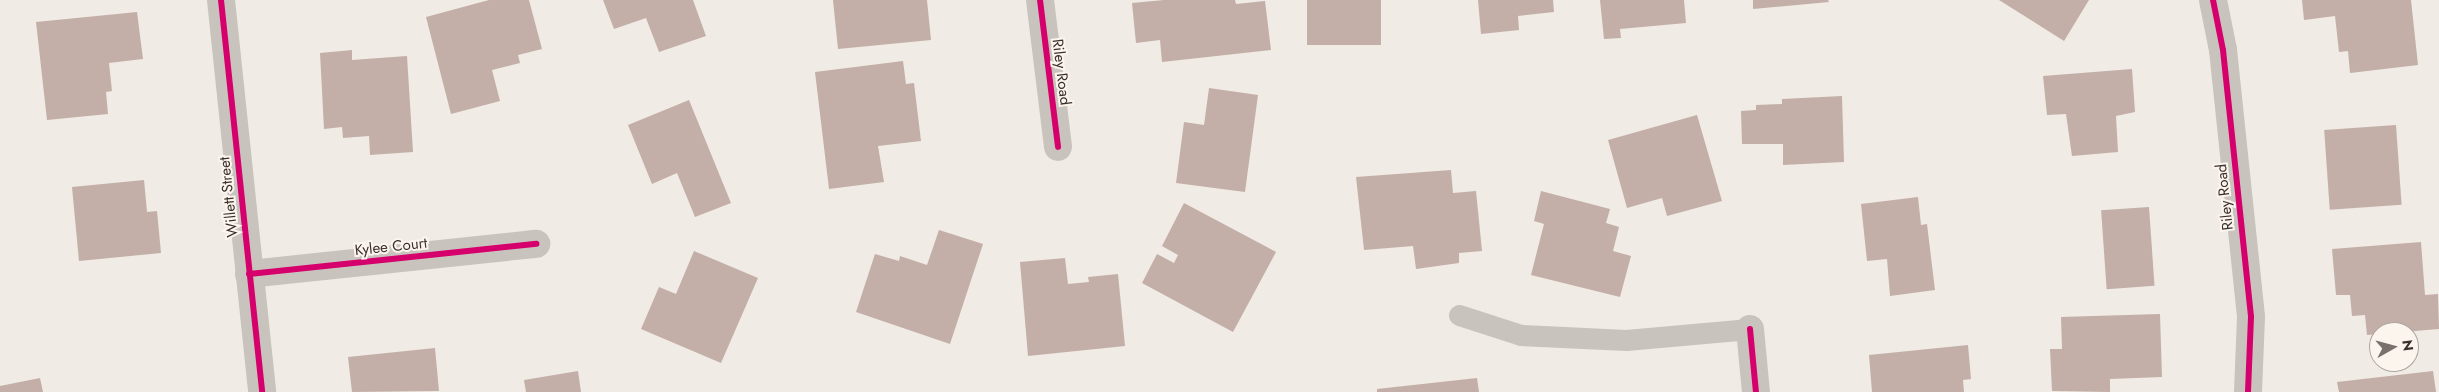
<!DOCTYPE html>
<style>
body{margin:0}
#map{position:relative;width:2439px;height:392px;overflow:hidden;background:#f0ebe5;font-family:Jost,sans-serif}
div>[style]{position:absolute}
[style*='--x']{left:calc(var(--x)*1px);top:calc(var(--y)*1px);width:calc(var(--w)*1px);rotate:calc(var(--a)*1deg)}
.building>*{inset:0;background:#c3afa7;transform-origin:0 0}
.lane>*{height:21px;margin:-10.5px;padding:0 10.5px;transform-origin:10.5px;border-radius:10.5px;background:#c9c3be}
.street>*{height:28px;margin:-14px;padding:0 14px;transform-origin:14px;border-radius:14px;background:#c9c3be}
.cycleway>*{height:6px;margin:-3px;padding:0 3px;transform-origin:3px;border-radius:3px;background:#d6006c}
span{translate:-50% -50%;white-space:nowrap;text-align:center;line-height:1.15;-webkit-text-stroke:4px #fbf5ee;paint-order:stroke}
.street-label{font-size:15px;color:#3b302b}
.north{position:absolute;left:2369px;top:322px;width:50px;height:50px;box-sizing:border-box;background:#fbf5ee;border:1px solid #aea6a0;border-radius:50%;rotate:83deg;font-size:14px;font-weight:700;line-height:20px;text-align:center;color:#3b302b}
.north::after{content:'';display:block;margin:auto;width:18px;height:22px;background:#7a716c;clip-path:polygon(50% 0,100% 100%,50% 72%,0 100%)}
</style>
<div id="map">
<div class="building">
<i style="clip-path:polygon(489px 0,529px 0,542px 49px,518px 55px,520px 63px,492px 70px,500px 101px,451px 114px,426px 17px)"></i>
<i style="clip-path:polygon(603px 0,693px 0,706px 36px,659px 52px,646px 18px,614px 29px)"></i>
<i style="clip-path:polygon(833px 0,927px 0,931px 40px,838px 49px)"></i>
<i style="clip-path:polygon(1164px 0,1235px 0,1236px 4px,1265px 1px,1271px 50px,1162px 62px,1160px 40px,1136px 43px,1132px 3px)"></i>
<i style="left:1307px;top:0;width:74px;height:45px"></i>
<i style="clip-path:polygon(1478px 0,1553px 0,1554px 12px,1518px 16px,1519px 30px,1481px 34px)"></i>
<i style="clip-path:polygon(1600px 0,1684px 0,1686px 23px,1620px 29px,1621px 38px,1604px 39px)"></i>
<i style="clip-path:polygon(1753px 0,1828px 0,1829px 2px,1753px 9px)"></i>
<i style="clip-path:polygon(1999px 0,2089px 0,2064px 41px)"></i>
<i style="clip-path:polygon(2302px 0,2411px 0,2418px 65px,2350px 73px,2348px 51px,2339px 52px,2335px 16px,2304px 20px)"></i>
<i style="clip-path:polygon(137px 12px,143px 59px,109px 63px,112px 91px,106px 92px,108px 114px,47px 120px,36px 22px)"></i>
<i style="clip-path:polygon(352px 50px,352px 60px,407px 56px,413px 152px,370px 155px,369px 136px,343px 138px,342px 127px,324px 129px,320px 53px)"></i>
<i style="clip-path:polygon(903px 61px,906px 84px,914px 83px,921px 141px,878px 146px,884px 182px,829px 189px,815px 72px)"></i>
<i style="clip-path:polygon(2132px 69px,2135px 112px,2116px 116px,2118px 152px,2072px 156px,2066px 114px,2047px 115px,2043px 76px)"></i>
<i style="clip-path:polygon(1209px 88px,1258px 95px,1245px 192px,1176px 183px,1184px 122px,1204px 125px)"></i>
<i style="clip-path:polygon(1842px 96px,1844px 162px,1783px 165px,1783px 144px,1742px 144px,1741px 111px,1756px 110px,1756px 105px,1782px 104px,1782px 99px)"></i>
<i style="clip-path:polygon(689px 100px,731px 203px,695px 217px,677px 173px,652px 184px,628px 125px)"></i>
<i style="clip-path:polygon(1697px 115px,1722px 201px,1667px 216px,1662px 198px,1627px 208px,1608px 140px)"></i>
<i style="left:2396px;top:125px;width:80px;height:72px;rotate:86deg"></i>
<i style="clip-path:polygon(1451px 170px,1453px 193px,1476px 191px,1482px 251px,1459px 253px,1459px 263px,1416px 269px,1413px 246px,1364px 250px,1356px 177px)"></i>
<i style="clip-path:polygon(144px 180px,147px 212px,157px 211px,161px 253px,79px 261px,72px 187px)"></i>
<i style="clip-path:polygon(1541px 191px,1610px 209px,1606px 223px,1619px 227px,1613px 251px,1631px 256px,1620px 297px,1531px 275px,1544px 224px,1534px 221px)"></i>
<i style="clip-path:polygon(1918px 197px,1921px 225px,1927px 224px,1935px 290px,1890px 296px,1887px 259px,1867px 261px,1861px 204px)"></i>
<i style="clip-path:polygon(1184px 203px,1276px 252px,1233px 332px,1142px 283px,1157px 254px,1174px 263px,1178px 255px,1162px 246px)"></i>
<i style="left:2149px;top:207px;width:79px;height:48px;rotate:86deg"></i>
<i style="clip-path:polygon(939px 230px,983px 244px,950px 344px,856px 312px,875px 254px,899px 261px,900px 256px,927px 265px)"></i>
<i style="clip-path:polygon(2421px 242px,2425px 295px,2438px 294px,2439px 329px,2367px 335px,2365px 315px,2352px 316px,2350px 295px,2336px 295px,2332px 249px)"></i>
<i style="clip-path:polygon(694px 251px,758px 278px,721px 363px,641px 329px,659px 287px,676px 294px)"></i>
<i style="clip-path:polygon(1065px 258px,1068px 284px,1089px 282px,1088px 277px,1118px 274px,1125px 346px,1028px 356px,1020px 262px)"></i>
<i style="clip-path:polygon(2160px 314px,2162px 377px,2110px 379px,2110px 392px,2052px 391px,2050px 349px,2062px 349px,2061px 317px)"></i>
<i style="clip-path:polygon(1968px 345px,1971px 379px,1963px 380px,1964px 392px,1872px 392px,1869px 355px)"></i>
<i style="clip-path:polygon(435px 348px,439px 391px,352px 392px,348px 357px)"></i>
<i style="clip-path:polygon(578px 371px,581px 392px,526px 392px,524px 380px)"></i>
<i style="clip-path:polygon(2433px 371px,2436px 392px,2339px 392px,2337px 382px)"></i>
<i style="clip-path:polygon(40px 378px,43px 392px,0 392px,0 386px)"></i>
<i style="clip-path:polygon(1477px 378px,1479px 392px,1377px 392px,1377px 389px)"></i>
</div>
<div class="lane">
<i style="--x:1459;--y:315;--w:65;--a:17.9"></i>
<i style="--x:1521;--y:335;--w:105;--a:2.7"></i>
<i style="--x:1626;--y:340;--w:124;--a:-5.1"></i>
</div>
<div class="street">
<i style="--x:221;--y:0;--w:394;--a:84"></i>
<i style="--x:1040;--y:0;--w:148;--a:83"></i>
<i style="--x:2213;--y:0;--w:51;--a:78.7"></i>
<i style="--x:2223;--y:50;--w:268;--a:84"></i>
<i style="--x:2251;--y:317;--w:75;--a:92.3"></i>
<i style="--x:249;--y:274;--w:289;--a:-6"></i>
<i style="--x:1750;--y:329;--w:63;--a:84.6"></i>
</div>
<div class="cycleway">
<i style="--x:221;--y:0;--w:394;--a:84"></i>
<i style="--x:1040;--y:0;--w:148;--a:83"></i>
<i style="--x:2213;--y:0;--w:51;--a:78.7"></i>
<i style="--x:2223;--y:50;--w:268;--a:84"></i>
<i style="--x:2251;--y:317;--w:75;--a:92.3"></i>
<i style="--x:249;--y:274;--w:289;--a:-6"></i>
<i style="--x:1750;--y:329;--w:63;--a:84.6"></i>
</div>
<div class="street-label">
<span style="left:1061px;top:72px;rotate:83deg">Riley Road</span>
<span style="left:229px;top:197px;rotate:-96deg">Willett Street</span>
<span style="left:2225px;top:197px;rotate:-96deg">Riley Road</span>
<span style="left:391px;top:247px;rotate:-6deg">Kylee Court</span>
</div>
<div class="north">N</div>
</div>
